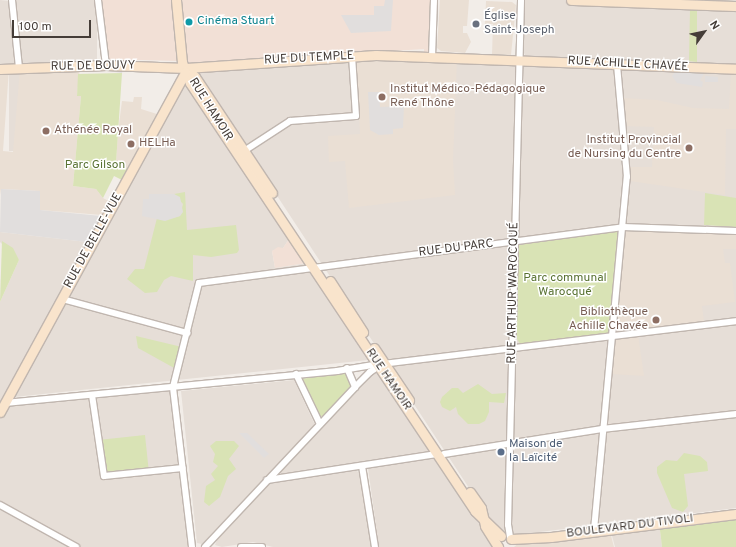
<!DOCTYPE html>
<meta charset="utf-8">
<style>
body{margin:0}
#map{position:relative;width:736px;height:547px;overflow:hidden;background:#f2ede8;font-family:Overpass,sans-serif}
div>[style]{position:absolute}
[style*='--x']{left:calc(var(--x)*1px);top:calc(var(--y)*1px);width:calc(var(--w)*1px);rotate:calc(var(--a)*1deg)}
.residential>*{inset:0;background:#e6ded7;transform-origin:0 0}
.commercial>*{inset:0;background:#f2e0d6}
.education>*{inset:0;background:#eadfd4}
.green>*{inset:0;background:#d9e3b5;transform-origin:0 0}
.parking>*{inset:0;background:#e1dedd;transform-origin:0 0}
.roads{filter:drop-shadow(1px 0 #c0b6af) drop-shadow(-1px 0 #c0b6af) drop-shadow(0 1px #c0b6af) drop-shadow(0 -1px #c0b6af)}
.street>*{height:6px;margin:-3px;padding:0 3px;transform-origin:3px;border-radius:3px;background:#fff}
.secondary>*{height:9px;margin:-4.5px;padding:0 4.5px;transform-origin:4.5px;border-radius:4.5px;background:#f9e4cc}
.dots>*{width:11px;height:11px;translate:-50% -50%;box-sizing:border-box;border:2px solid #fff;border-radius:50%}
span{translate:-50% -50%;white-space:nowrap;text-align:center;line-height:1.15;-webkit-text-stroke:3px #fff;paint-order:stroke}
.worship-label{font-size:12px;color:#5b616d}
.left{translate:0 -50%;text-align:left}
.culture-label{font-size:12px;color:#0d838f}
.street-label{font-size:12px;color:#453d38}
.education-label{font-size:12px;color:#785e54}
.right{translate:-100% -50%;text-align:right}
.park-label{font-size:12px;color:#587131}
.service-label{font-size:12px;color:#4e5e75}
.north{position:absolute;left:684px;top:12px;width:40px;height:40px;-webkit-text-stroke:3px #fff;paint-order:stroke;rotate:57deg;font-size:11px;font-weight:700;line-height:16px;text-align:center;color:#453d38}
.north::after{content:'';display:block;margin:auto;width:14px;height:18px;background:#453d38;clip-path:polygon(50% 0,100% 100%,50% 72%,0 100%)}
.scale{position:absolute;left:12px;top:20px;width:79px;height:18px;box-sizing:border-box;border:2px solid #453d38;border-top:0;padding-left:5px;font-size:12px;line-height:14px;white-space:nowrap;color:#453d38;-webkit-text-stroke:3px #fff;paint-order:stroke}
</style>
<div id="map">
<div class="residential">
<i style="clip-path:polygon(0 0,9px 1px,15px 62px,13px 64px,0 65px)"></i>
<i style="left:16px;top:0;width:81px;height:63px"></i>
<i style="clip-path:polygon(525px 0,736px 0,736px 66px,526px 57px,523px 51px)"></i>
<i style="clip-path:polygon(371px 58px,736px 71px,736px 508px,531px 533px,528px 536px,516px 537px,496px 529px,197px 74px,200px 69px)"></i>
<i style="left:9px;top:69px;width:11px;height:82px"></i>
<i style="clip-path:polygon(184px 82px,289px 239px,283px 248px,272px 251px,275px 268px,308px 263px,368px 360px,14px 397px,108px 225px,181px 83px)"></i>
<i style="clip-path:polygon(102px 215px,107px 218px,5px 403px,173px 387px,189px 547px,0 547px,0 302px,19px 260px,0 242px,0 232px,87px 242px)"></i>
<i style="clip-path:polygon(377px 371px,430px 451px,281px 474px,281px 470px,372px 373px)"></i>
<i style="clip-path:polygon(294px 380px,315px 425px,202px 544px,197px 543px,181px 391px)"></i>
<i style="clip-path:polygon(435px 458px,490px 536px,495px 547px,379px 547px,368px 468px)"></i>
<i style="clip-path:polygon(354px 470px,361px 473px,372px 547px,273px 547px,253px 542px,222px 547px,215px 545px,218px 538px,269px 484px)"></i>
<i style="clip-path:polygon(659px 522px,662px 547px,615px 547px,610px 528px)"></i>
</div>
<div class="commercial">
<i style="clip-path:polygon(102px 0,171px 0,177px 61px,108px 59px)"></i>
<i style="clip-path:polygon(182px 0,432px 0,430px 51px,424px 53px,424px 49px,189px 64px,187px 58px)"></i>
<i style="clip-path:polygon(289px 239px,306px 263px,275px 268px,272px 251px,278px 247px,283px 248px)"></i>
</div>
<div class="education">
<i style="clip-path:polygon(440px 0,469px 0,467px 26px,463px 26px,463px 33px,467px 33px,471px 42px,465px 53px,441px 51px,437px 48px)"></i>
<i style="clip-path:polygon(486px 1px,512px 2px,516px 5px,511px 55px,492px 54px,493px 24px,485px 24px)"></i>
<i style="clip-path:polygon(356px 59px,457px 60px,453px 160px,455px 195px,349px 208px,345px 161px,329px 162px,328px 136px,360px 134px)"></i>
<i style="clip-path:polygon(80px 67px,77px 95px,81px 96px,73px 186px,96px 189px,103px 198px,114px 204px,107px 218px,102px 215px,40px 210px,40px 191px,1px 189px,0 195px,0 69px,9px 69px,3px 151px,13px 152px,20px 69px)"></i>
<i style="clip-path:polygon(731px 71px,736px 71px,736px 129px,726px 129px,725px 195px,630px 181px,630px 167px,652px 167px,654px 127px,627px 126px,624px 98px,657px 100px,693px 108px,729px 109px)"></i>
<i style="clip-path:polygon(134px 97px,142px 97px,141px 109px,160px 115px,128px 169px,116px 163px,118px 132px,122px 101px,133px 102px)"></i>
<i style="clip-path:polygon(628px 229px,736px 234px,736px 249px,723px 249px,725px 263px,730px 263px,735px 302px,702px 306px,704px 322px,617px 331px,624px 232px)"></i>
<i style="clip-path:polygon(638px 335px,644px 376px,611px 374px,613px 342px,619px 338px)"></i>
<i style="clip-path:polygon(610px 532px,614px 547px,514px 547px,520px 542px)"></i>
</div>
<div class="green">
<i style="clip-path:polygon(690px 9px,697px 10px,697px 62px,689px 61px)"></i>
<i style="clip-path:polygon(122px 73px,116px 163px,128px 169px,122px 180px,114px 176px,103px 198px,96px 189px,73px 186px,81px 96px,77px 96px,78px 74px)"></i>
<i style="clip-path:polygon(185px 192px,187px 230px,236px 225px,239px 250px,237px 253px,211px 257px,193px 255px,193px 281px,171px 276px,164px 280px,157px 292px,145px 293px,127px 279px,135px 269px,144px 269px,157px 218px,165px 220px,180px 216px,183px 204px,174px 194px)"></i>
<i style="clip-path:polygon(705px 193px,736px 198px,736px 227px,704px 225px)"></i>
<i style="clip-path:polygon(617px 231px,619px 235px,608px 333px,520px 344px,516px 337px,519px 245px)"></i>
<i style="clip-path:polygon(2px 241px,13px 248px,19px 260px,0 302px)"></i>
<i style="clip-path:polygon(136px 336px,182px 347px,176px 369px,138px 348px)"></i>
<i style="clip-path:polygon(347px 372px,353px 385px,325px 415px,320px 417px,301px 379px)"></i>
<i style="clip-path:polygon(478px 384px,492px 394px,506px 393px,504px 403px,489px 402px,489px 412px,485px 421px,479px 424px,468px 424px,458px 414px,456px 407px,450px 411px,442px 407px,440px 402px,442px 397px,452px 388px,458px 388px,463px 393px)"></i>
<i style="left:145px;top:435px;width:37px;height:47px;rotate:84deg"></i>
<i style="clip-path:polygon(216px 441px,234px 441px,239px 446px,229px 459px,236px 469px,228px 476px,220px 497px,209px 506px,204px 502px,206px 486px,215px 480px,211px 474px,218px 466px,213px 462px,215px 454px,210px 446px)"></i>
<i style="clip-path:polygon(684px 453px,700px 456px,707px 462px,708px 471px,684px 474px,688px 506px,683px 512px,672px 508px,657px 473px,657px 467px,666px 460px,677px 461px)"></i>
<i style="clip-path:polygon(736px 514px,736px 547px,662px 547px,659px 522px)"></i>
</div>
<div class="parking">
<i style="clip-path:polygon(385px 0,393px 0,391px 31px,351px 33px,341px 15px,374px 15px,374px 6px,384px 6px)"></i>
<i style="left:123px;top:66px;width:7px;height:43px;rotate:98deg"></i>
<i style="clip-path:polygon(675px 72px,704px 73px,700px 80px,703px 82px,702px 87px,677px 83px,672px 76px)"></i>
<i style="clip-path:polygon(705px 76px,718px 77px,718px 82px,705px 82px)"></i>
<i style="clip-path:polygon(368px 92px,379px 92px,380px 107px,404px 106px,403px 128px,393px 129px,393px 134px,379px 135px,370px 130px)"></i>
<i style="clip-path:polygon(1px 189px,40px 191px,40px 210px,101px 216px,87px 242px,0 232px)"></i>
<i style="clip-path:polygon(149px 194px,174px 194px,180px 197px,183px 212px,180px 216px,165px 221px,142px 216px,143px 199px,149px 199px)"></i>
<i style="clip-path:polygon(239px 433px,247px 433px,269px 454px,264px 458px)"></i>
</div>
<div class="roads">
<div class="street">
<i style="--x:12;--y:0;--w:68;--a:84.1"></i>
<i style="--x:98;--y:0;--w:65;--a:83"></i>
<i style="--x:432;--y:57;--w:57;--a:-88"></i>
<i style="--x:244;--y:151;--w:55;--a:-33.1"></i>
<i style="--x:290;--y:121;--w:66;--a:-4.3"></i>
<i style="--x:356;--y:116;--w:60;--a:-93.8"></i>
<i style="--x:62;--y:299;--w:130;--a:15.2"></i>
<i style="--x:347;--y:368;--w:21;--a:67"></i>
<i style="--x:296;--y:374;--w:55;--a:64.4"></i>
<i style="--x:92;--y:395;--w:82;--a:81.6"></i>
<i style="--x:104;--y:476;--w:79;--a:-5.8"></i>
<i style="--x:5;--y:403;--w:334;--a:-5.5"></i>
<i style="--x:337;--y:371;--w:43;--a:-9.5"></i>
<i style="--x:444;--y:454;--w:160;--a:-9"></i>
<i style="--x:602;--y:429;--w:135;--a:-6.4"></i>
<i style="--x:362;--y:466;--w:82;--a:80.9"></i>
<i style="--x:267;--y:480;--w:172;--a:-8.7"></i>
<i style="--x:0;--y:505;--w:87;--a:28.9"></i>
<i style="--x:594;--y:530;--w:355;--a:-84.7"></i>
<i style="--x:627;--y:177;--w:113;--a:-95.1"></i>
<i style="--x:510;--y:537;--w:12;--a:-99"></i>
<i style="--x:508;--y:525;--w:525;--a:-88.58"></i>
<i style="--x:192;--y:547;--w:161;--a:-96.8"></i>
<i style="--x:173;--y:387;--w:107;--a:-76"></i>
<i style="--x:199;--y:283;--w:428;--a:-7.5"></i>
<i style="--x:623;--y:227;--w:113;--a:2"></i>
<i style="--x:205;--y:547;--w:219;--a:-46.8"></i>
<i style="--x:355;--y:387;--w:21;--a:-45"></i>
<i style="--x:370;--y:372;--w:14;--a:-34"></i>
<i style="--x:382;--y:364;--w:357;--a:-6.9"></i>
<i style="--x:241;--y:547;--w:21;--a:0"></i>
</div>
<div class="secondary">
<i style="--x:176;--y:0;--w:62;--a:84.5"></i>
<i style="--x:182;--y:62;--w:22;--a:69"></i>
<i style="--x:190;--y:83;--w:514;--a:56.34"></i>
<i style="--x:475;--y:511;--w:36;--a:44"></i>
<i style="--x:571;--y:0;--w:165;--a:2.1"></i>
<i style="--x:0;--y:69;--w:106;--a:-2.2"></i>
<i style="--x:106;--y:65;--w:80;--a:2.1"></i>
<i style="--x:186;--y:68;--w:190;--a:-3.9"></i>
<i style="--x:376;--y:55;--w:360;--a:2.2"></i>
<i style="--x:187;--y:69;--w:11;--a:45"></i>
<i style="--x:195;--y:77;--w:139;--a:56.4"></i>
<i style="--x:330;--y:281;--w:61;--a:57.1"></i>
<i style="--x:374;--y:348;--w:63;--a:56.1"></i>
<i style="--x:0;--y:412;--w:387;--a:-61.4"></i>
<i style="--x:470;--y:492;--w:19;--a:55"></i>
<i style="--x:481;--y:508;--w:18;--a:77"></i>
<i style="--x:485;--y:526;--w:25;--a:58"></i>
<i style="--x:511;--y:539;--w:40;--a:-2.9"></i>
<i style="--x:551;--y:537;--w:186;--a:-7.1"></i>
</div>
</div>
<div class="dots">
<i style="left:189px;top:22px;background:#0f9aa8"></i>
<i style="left:476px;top:24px;background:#6b7280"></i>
<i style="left:382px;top:97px;background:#8d6e63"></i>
<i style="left:46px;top:131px;background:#8d6e63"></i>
<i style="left:131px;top:144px;background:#8d6e63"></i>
<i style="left:689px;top:148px;background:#8d6e63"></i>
<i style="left:656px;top:320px;background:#8d6e63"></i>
<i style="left:501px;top:452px;background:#5c6f8a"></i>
</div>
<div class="worship-label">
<span class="left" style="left:484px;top:24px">Église<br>Saint-Joseph</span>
</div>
<div class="culture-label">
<span class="left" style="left:197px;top:22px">Cinéma Stuart</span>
</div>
<div class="street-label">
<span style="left:309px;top:59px;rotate:-3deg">RUE DU TEMPLE</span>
<span style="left:628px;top:65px;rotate:3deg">RUE ACHILLE CHAVÉE</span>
<span style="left:93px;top:67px;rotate:-1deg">RUE DE BOUVY</span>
<span style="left:210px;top:110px;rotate:58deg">RUE HAMOIR</span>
<span style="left:94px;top:241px;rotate:-61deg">RUE DE BELLE-VUE</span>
<span style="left:456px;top:249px;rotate:-7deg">RUE DU PARC</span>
<span style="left:514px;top:293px;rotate:-89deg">RUE ARTHUR WAROCQUÉ</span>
<span style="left:388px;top:380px;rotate:56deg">RUE HAMOIR</span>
<span style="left:630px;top:527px;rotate:-7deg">BOULEVARD DU TIVOLI</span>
</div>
<div class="education-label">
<span class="left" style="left:390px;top:97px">Institut Médico-Pédagogique<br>René Thône</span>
<span class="left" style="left:54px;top:131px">Athénée Royal</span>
<span class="right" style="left:681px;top:148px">Institut Provincial<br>de Nursing du Centre</span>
<span class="left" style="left:139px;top:144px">HELHa</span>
<span class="right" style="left:648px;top:320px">Bibliothèque<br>Achille Chavée</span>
</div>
<div class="park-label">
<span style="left:95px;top:166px">Parc Gilson</span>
<span style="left:565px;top:286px">Parc communal<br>Warocqué</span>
</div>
<div class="service-label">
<span class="left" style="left:509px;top:452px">Maison de<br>la Laïcité</span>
</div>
<div class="north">N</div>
<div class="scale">100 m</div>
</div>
